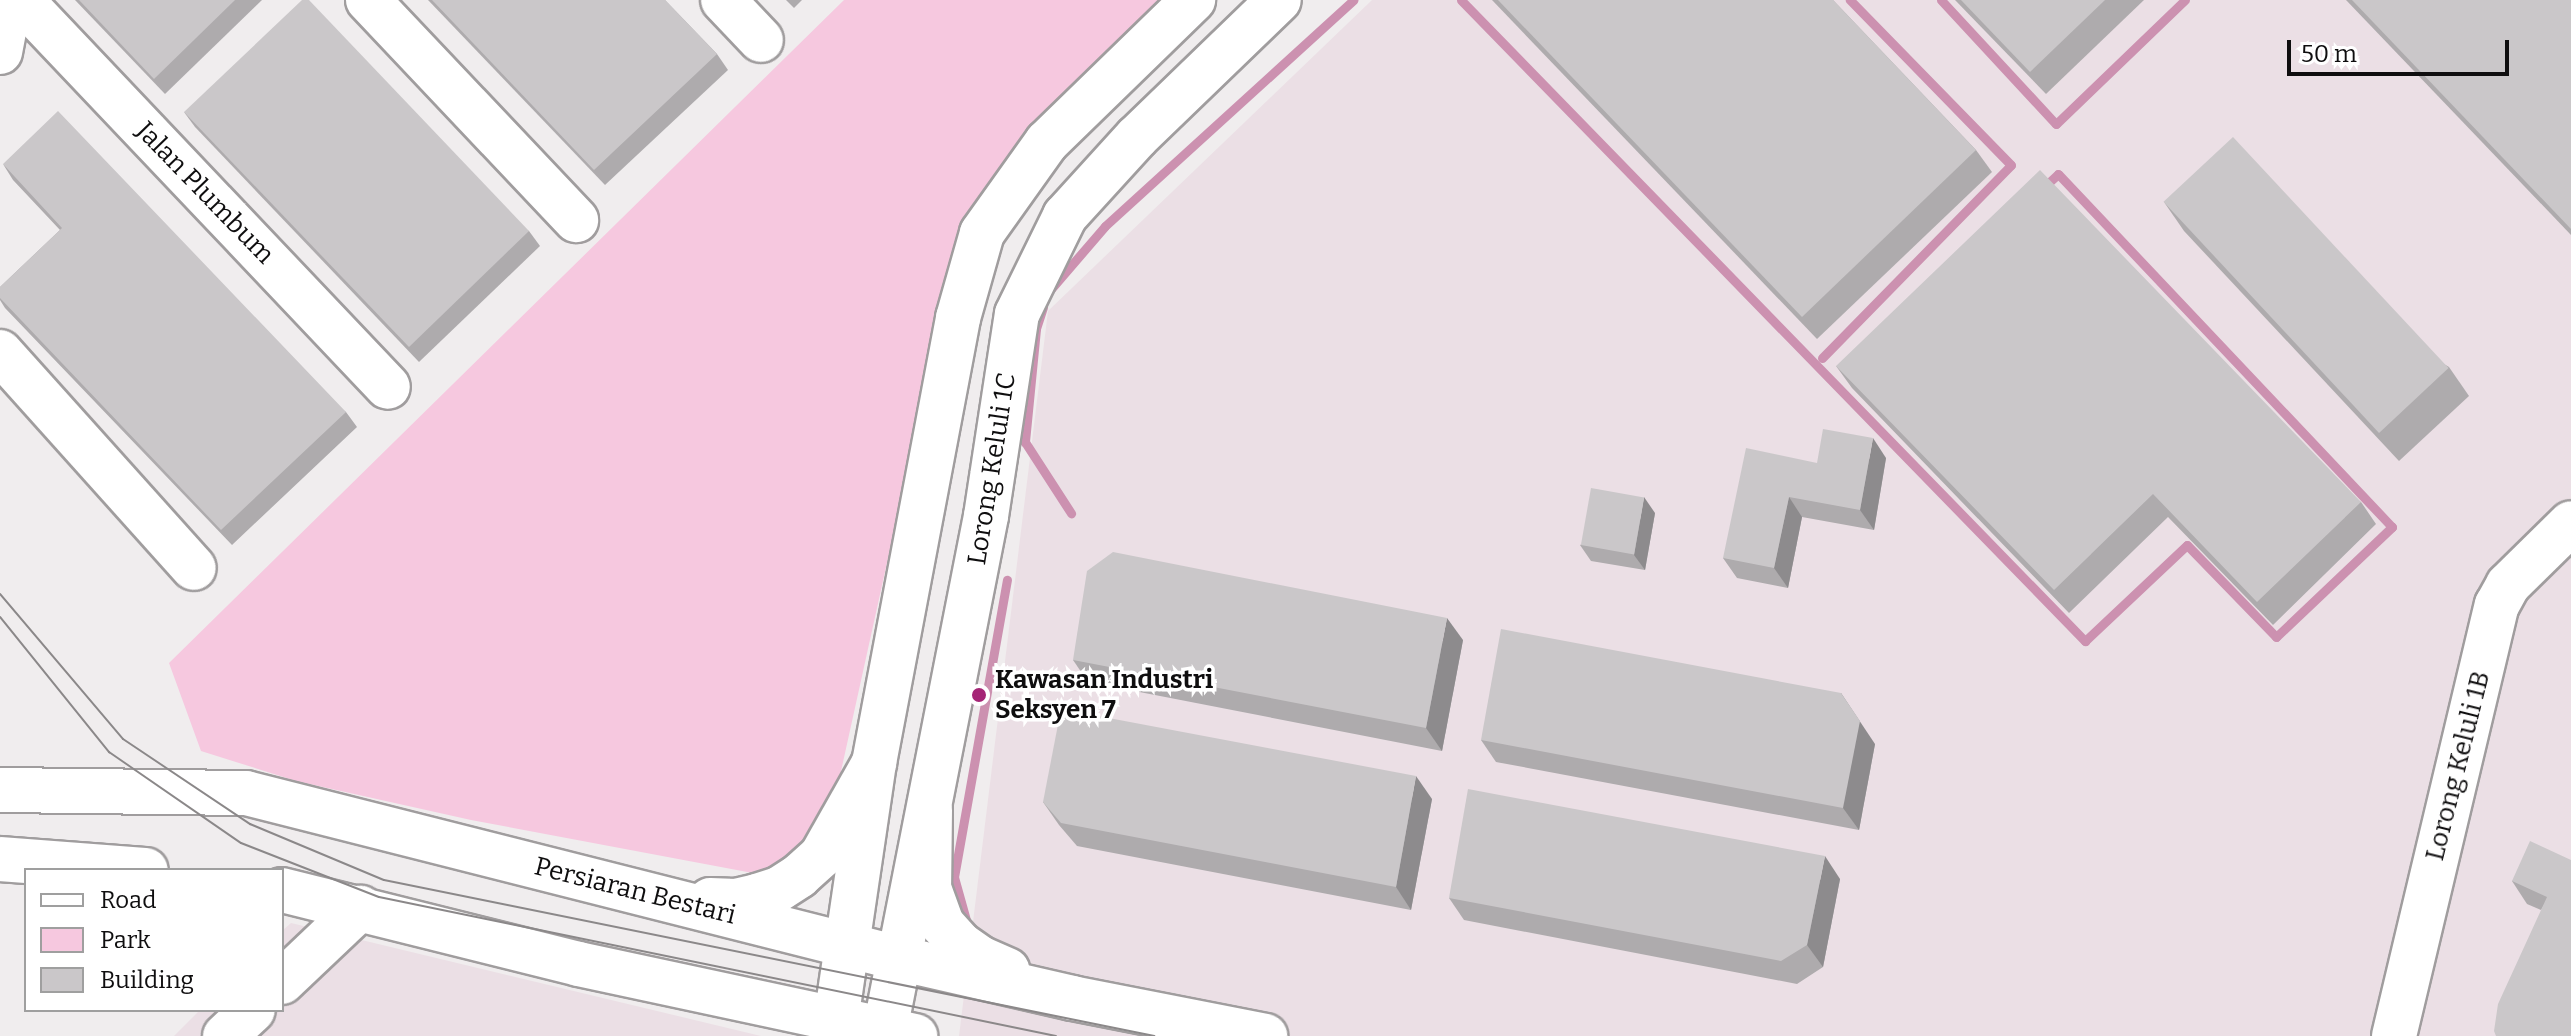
<!DOCTYPE html>
<style>
body{margin:0}
#map{position:relative;width:2571px;height:1036px;overflow:hidden;background:#f0edee;font-family:Bitter,serif}
div>[style]{position:absolute}
[style*='--x']{left:calc(var(--x)*1px);top:calc(var(--y)*1px);width:calc(var(--w)*1px);rotate:calc(var(--a)*1deg)}
.built>*{inset:0;background:#ebdfe5}
.green>*{inset:0;background:#f6c8df}
.stream>*{height:9px;margin:-4.5px;padding:0 4.5px;transform-origin:4.5px;border-radius:4.5px;background:#cc91b0}
.roads{filter:drop-shadow(2px 0 #a09d9e) drop-shadow(-2px 0 #a09d9e) drop-shadow(0 2px #a09d9e) drop-shadow(0 -2px #a09d9e)}
.minor>*{height:44px;margin:-22px;padding:0 22px;transform-origin:22px;border-radius:22px;background:#fff}
.major>*{height:44px;margin:-22px;padding:0 22px;transform-origin:22px;border-radius:22px;background:#fff}
.tram>*{height:2px;margin:-1px;padding:0 1px;transform-origin:1px;border-radius:1px;background:#8b8889}
.wall>*{inset:0;background:#aeabad}
.shaded-wall>*{inset:0;background:#8d8b8d}
.building>*{inset:0;background:#cac7c9;transform-origin:0 0}
.dots>*{width:22px;height:22px;translate:-50% -50%;box-sizing:border-box;border:4px solid #fff;border-radius:50%}
span{translate:-50% -50%;white-space:nowrap;text-align:center;line-height:1.15;-webkit-text-stroke:7px #fff;paint-order:stroke}
.street-label{font-size:26px;color:#0f0e0f}
.poi-label{font-size:26px;color:#0f0e0f;font-weight:700}
.left{translate:0 -50%;text-align:left}
.legend{position:absolute;left:24px;top:868px;width:260px;height:144px;box-sizing:border-box;background:#fff;border:2px solid #9f9f9f;margin:0;padding:10px 14px;list-style:none;font-size:24px;color:#0f0e0f}
.legend li{display:flex;align-items:center;gap:16px;height:40px}
.legend b{width:40px;border:2px solid #9f9f9f}
.scale{position:absolute;left:2287px;top:40px;width:222px;height:36px;box-sizing:border-box;border:4px solid #0f0e0f;border-top:0;padding-left:10px;font-size:24px;line-height:28px;white-space:nowrap;color:#0f0e0f;-webkit-text-stroke:6px #fff;paint-order:stroke}
</style>
<div id="map">
<div class="built">
<i style="clip-path:polygon(1372px 0,2571px 0,2571px 1036px,959px 1036px,1048px 311px)"></i>
<i style="clip-path:polygon(291px 923px,761px 1036px,174px 1036px,200px 1010px,282px 1010px,282px 931px)"></i>
</div>
<div class="green">
<i style="clip-path:polygon(844px 0,1163px 0,1020px 138px,969px 217px,937px 336px,834px 803px,813px 834px,790px 855px,758px 874px,471px 820px,296px 781px,201px 751px,169px 663px)"></i>
</div>
<div class="stream">
<i style="--x:1461;--y:0;--w:895;--a:45.77"></i>
<i style="--x:2085;--y:641;--w:140;--a:-43.3"></i>
<i style="--x:2187;--y:545;--w:128;--a:45.9"></i>
<i style="--x:2276;--y:637;--w:160;--a:-43.5"></i>
<i style="--x:2392;--y:527;--w:486;--a:-133.4"></i>
<i style="--x:2058;--y:174;--w:22;--a:137"></i>
<i style="--x:1941;--y:0;--w:169;--a:47.2"></i>
<i style="--x:2056;--y:124;--w:179;--a:-43.9"></i>
<i style="--x:1050;--y:290;--w:84;--a:-49.3"></i>
<i style="--x:1105;--y:226;--w:336;--a:-42.3"></i>
<i style="--x:1043;--y:307;--w:23;--a:108"></i>
<i style="--x:1036;--y:329;--w:114;--a:95.6"></i>
<i style="--x:1025;--y:442;--w:85;--a:57.1"></i>
<i style="--x:1822;--y:358;--w:270;--a:-45.6"></i>
<i style="--x:2011;--y:165;--w:231;--a:-134.3"></i>
<i style="--x:966;--y:920;--w:45;--a:-105.6"></i>
<i style="--x:954;--y:877;--w:302;--a:-79.9"></i>
</div>
<div class="roads">
<div class="minor">
<i style="--x:21;--y:0;--w:533;--a:46.52"></i>
<i style="--x:368;--y:0;--w:303;--a:46.6"></i>
<i style="--x:723;--y:0;--w:55;--a:46.5"></i>
<i style="--x:0;--y:52;--w:53;--a:-79.1"></i>
<i style="--x:0;--y:352;--w:290;--a:48.1"></i>
<i style="--x:282;--y:982;--w:108;--a:-43.5"></i>
<i style="--x:836;--y:1020;--w:260;--a:-81.6"></i>
<i style="--x:874;--y:763;--w:453;--a:-79.3"></i>
<i style="--x:958;--y:318;--w:88;--a:-74.2"></i>
<i style="--x:982;--y:233;--w:112;--a:-54.5"></i>
<i style="--x:1047;--y:142;--w:204;--a:-44.2"></i>
<i style="--x:885;--y:1030;--w:524;--a:-78.88"></i>
<i style="--x:986;--y:516;--w:204;--a:-81.3"></i>
<i style="--x:1017;--y:314;--w:109;--a:-63.9"></i>
<i style="--x:1065;--y:216;--w:107;--a:-47.7"></i>
<i style="--x:1137;--y:137;--w:197;--a:-44"></i>
<i style="--x:225;--y:1036;--w:38;--a:-43"></i>
<i style="--x:2394;--y:1036;--w:443;--a:-76.6"></i>
<i style="--x:2497;--y:605;--w:23;--a:-61"></i>
<i style="--x:2508;--y:585;--w:88;--a:-44.5"></i>
</div>
<div class="major">
<i style="--x:0;--y:790;--w:246;--a:0.7"></i>
<i style="--x:246;--y:793;--w:673;--a:14.2"></i>
<i style="--x:898;--y:958;--w:179;--a:12.9"></i>
<i style="--x:1072;--y:998;--w:197;--a:11.1"></i>
<i style="--x:930;--y:810;--w:78;--a:90.7"></i>
<i style="--x:929;--y:888;--w:38;--a:70"></i>
<i style="--x:942;--y:924;--w:27;--a:48"></i>
<i style="--x:960;--y:944;--w:24;--a:35"></i>
<i style="--x:980;--y:958;--w:30;--a:24"></i>
<i style="--x:0;--y:859;--w:146;--a:4.3"></i>
<i style="--x:282;--y:890;--w:306;--a:14"></i>
<i style="--x:579;--y:964;--w:344;--a:12.1"></i>
<i style="--x:710;--y:900;--w:26;--a:2"></i>
<i style="--x:736;--y:901;--w:22;--a:-13"></i>
<i style="--x:757;--y:896;--w:23;--a:-18"></i>
<i style="--x:779;--y:889;--w:24;--a:-33"></i>
<i style="--x:799;--y:876;--w:31;--a:-42"></i>
<i style="--x:822;--y:855;--w:106;--a:-60.5"></i>
</div>
</div>
<div class="tram">
<i style="--x:0;--y:594;--w:190;--a:49.7"></i>
<i style="--x:123;--y:739;--w:153;--a:33.8"></i>
<i style="--x:250;--y:824;--w:145;--a:22.7"></i>
<i style="--x:384;--y:880;--w:786;--a:11.45"></i>
<i style="--x:0;--y:617;--w:174;--a:51.1"></i>
<i style="--x:109;--y:752;--w:160;--a:34.6"></i>
<i style="--x:241;--y:843;--w:148;--a:21.4"></i>
<i style="--x:379;--y:897;--w:691;--a:11.6"></i>
</div>
<div class="wall">
<i style="clip-path:polygon(75px 0,262px 0,165px 94px)"></i>
<i style="clip-path:polygon(428px 0,665px 0,717px 54px,728px 70px,605px 185px)"></i>
<i style="clip-path:polygon(786px 0,802px 0,794px 8px)"></i>
<i style="clip-path:polygon(1492px 0,1833px 0,1976px 150px,1992px 172px,1817px 339px)"></i>
<i style="clip-path:polygon(1955px 0,2144px 0,2046px 94px)"></i>
<i style="clip-path:polygon(2346px 0,2571px 0,2571px 235px)"></i>
<i style="clip-path:polygon(184px 112px,529px 231px,540px 246px,419px 362px,195px 127px)"></i>
<i style="clip-path:polygon(3px 164px,346px 412px,357px 427px,232px 545px,5px 308px,0 300px,0 287px,60px 230px,13px 180px)"></i>
<i style="clip-path:polygon(2164px 202px,2449px 367px,2469px 396px,2399px 461px,2184px 231px)"></i>
<i style="clip-path:polygon(1836px 366px,2361px 502px,2376px 524px,2273px 625px,2168px 517px,2069px 613px,1852px 388px)"></i>
<i style="clip-path:polygon(1886px 458px,1874px 530px,1802px 517px,1788px 588px,1737px 578px,1723px 558px,1817px 463px)"></i>
<i style="clip-path:polygon(1655px 513px,1645px 570px,1591px 561px,1580px 545px)"></i>
<i style="clip-path:polygon(1463px 640px,1442px 751px,1088px 682px,1073px 660px)"></i>
<i style="clip-path:polygon(1481px 740px,1875px 744px,1859px 830px,1496px 762px)"></i>
<i style="clip-path:polygon(1432px 799px,1411px 910px,1077px 846px,1059px 825px,1043px 802px)"></i>
<i style="clip-path:polygon(2571px 860px,2541px 910px,2527px 904px,2512px 881px)"></i>
<i style="clip-path:polygon(1840px 879px,1823px 967px,1797px 984px,1464px 920px,1449px 898px)"></i>
</div>
<div class="shaded-wall">
<i style="clip-path:polygon(1873px 438px,1886px 458px,1874px 530px,1860px 510px)"></i>
<i style="clip-path:polygon(1644px 497px,1655px 513px,1645px 570px,1634px 555px)"></i>
<i style="clip-path:polygon(1789px 497px,1802px 517px,1788px 588px,1774px 568px)"></i>
<i style="clip-path:polygon(1447px 618px,1463px 640px,1442px 751px,1426px 728px)"></i>
<i style="clip-path:polygon(1841px 693px,1875px 744px,1859px 830px,1843px 808px)"></i>
<i style="clip-path:polygon(1416px 776px,1432px 799px,1411px 910px,1396px 887px)"></i>
<i style="clip-path:polygon(1825px 856px,1840px 879px,1823px 967px,1807px 945px)"></i>
</div>
<div class="building">
<i style="clip-path:polygon(79px 0,235px 0,154px 79px)"></i>
<i style="clip-path:polygon(302px 0,309px 0,529px 231px,409px 347px,184px 112px)"></i>
<i style="clip-path:polygon(432px 0,665px 0,717px 54px,594px 170px)"></i>
<i style="clip-path:polygon(1498px 0,1833px 0,1976px 150px,1802px 317px)"></i>
<i style="clip-path:polygon(1961px 0,2105px 0,2030px 72px)"></i>
<i style="clip-path:polygon(2352px 0,2571px 0,2571px 229px)"></i>
<i style="clip-path:polygon(58px 111px,346px 412px,221px 530px,0 298px,0 287px,62px 228px,3px 164px)"></i>
<i style="left:2233px;top:137px;width:316px;height:95px;rotate:47deg"></i>
<i style="clip-path:polygon(2040px 170px,2361px 502px,2257px 602px,2153px 494px,2054px 590px,1836px 366px)"></i>
<i style="clip-path:polygon(1823px 429px,1873px 438px,1860px 510px,1789px 497px,1774px 568px,1723px 558px,1746px 448px,1817px 463px)"></i>
<i style="left:1591px;top:488px;width:54px;height:58px;rotate:10deg"></i>
<i style="clip-path:polygon(1113px 552px,1447px 618px,1426px 728px,1073px 660px,1087px 571px)"></i>
<i style="clip-path:polygon(1501px 629px,1841px 693px,1860px 721px,1843px 808px,1481px 740px)"></i>
<i style="clip-path:polygon(1061px 709px,1416px 776px,1396px 887px,1061px 823px,1043px 802px)"></i>
<i style="clip-path:polygon(1468px 789px,1825px 856px,1807px 945px,1781px 961px,1449px 898px)"></i>
<i style="clip-path:polygon(2530px 841px,2571px 860px,2571px 1036px,2496px 1036px,2494px 1031px,2498px 1004px,2547px 897px,2512px 881px)"></i>
</div>
<div class="dots">
<i style="left:979px;top:695px;background:#a52576"></i>
</div>
<div class="street-label">
<span style="left:205px;top:193px;rotate:46deg">Jalan Plumbum</span>
<span style="left:992px;top:469px;rotate:-81deg">Lorong Keluli 1C</span>
<span style="left:2458px;top:766px;rotate:-76deg">Lorong Keluli 1B</span>
<span style="left:635px;top:891px;rotate:14deg">Persiaran Bestari</span>
</div>
<div class="poi-label">
<span class="left" style="left:995px;top:695px">Kawasan Industri<br>Seksyen 7</span>
</div>
<ul class="legend">
<li><b style="height:10px;background:#fff"></b>Road</li>
<li><b style="height:22px;background:#f6c8df"></b>Park</li>
<li><b style="height:22px;background:#cac7c9"></b>Building</li>
</ul>
<div class="scale">50 m</div>
</div>
